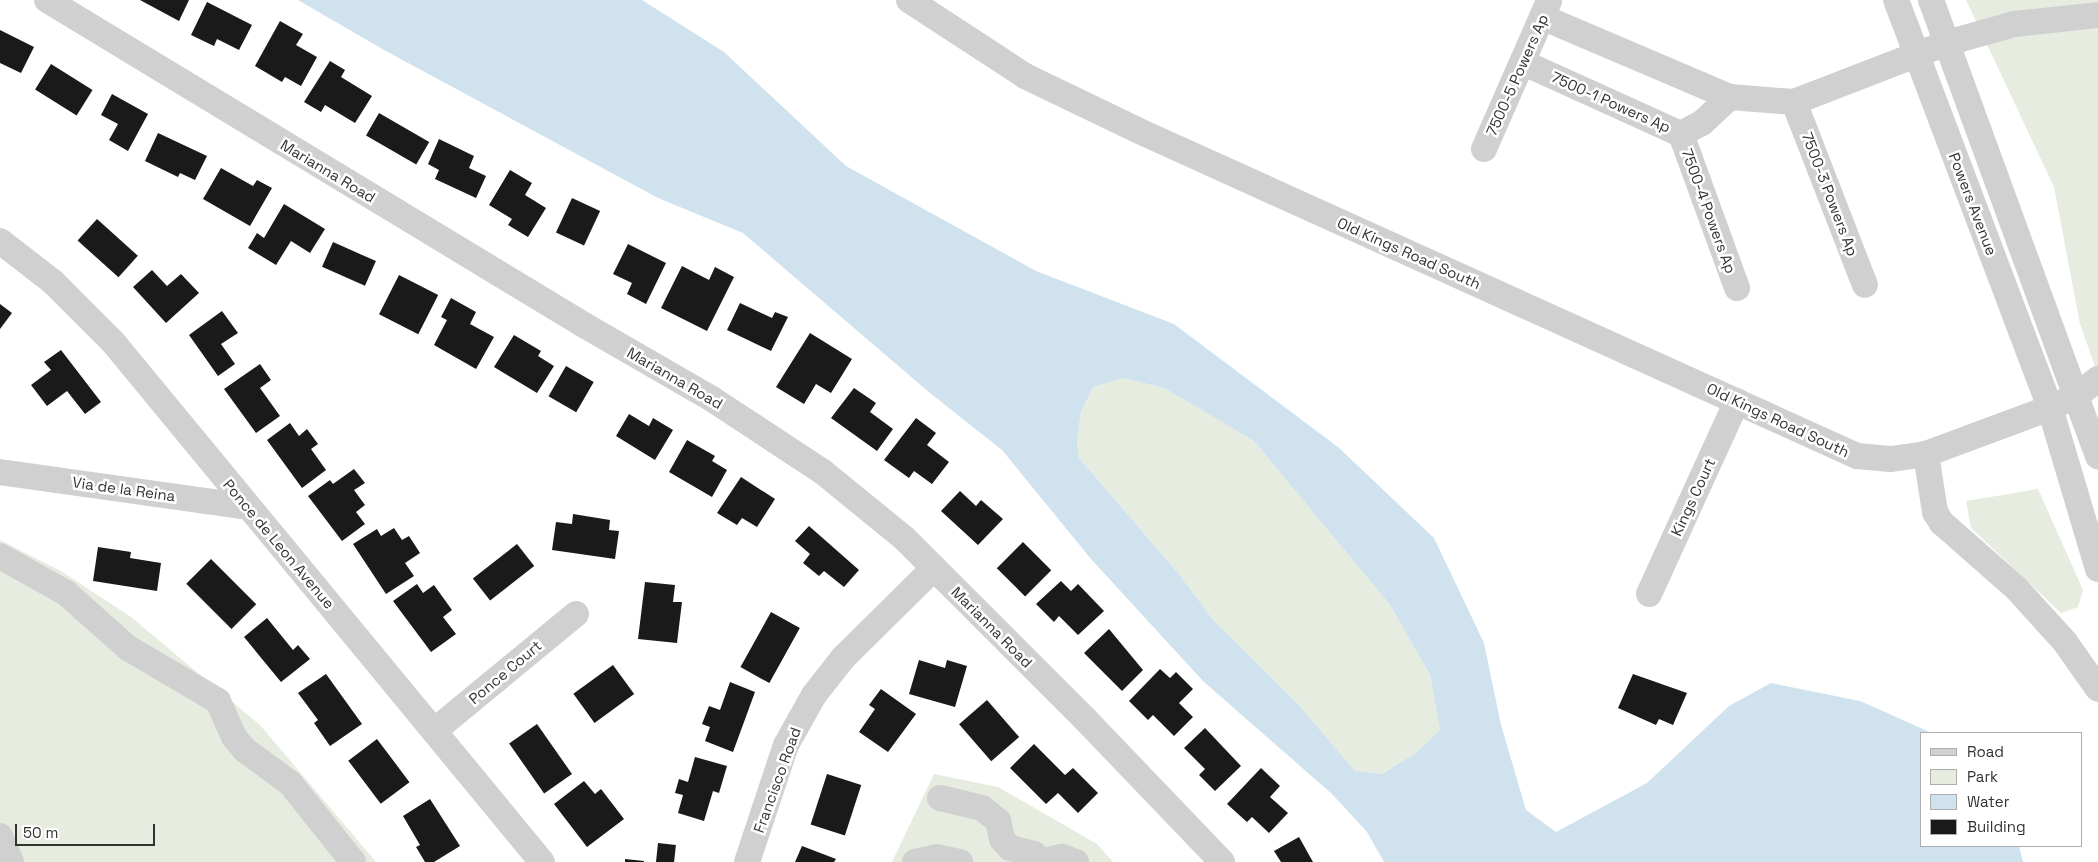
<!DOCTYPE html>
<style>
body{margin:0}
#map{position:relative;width:2098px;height:862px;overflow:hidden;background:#fff;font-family:"Space Grotesk",sans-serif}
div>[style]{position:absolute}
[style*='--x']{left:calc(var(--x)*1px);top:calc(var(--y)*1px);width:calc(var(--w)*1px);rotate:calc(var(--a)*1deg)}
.green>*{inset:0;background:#e6ecdf}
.water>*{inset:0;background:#cfe2ee}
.building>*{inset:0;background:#1a1a1a;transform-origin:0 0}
.minor>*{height:26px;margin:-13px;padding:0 13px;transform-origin:13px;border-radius:13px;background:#d0d0d0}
span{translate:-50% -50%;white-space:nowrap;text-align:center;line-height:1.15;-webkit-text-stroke:5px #fff;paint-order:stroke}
.street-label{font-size:15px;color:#333}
.legend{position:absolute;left:1920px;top:732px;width:162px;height:115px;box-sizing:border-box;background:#fff;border:1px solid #adadad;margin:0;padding:6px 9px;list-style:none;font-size:15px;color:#333}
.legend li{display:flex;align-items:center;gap:10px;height:25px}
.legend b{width:25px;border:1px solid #adadad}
.scale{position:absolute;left:15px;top:824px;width:140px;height:22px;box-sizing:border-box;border:2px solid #333;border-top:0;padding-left:6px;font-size:15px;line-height:18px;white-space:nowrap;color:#333;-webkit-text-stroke:4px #fff;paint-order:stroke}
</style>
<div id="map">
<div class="green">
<i style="clip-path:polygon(1966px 0,2098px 0,2098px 375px,2080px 324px,2054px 187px)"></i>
<i style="clip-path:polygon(1123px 378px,1164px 388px,1254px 441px,1390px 605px,1430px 675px,1440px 730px,1417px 752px,1382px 774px,1355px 771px,1297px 703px,1214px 621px,1179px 574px,1079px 458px,1077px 441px,1081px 412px,1093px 387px)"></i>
<i style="clip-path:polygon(2038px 489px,2083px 590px,2078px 607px,2061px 613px,1971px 528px,1966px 501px)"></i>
<i style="clip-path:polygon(0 540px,61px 571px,131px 617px,260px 725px,376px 862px,0 862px)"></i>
<i style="clip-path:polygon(934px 774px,998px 787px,1097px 844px,1113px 862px,892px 862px)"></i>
</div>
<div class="water">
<i style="clip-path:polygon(evenodd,298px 0,642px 0,724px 52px,846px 166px,1036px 271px,1174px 324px,1338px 447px,1434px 538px,1484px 643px,1501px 725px,1526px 810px,1556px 832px,1647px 783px,1729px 706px,1771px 683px,1860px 701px,1932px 733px,1922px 733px,1922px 846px,2019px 846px,2023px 862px,1384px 862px,1367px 832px,1332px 794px,1203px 681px,1091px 559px,1002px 450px,930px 393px,743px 233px,658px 198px,384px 50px,298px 0,1123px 378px,1164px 388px,1254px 441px,1390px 605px,1430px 675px,1440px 730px,1417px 752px,1382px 774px,1355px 771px,1297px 703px,1214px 621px,1179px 574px,1079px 458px,1077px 441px,1081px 412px,1093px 387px,1123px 378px)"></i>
</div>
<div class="building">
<i style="clip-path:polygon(140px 0,189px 0,179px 21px)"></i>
<i style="clip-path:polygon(207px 2px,252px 25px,239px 50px,217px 39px,214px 46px,191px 35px)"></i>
<i style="clip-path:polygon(280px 21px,303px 34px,296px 45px,317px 57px,301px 86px,285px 77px,282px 82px,255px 66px)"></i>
<i style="clip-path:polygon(0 30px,34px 47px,21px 73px,0 63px)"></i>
<i style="clip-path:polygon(330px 61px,345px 70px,341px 77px,372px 96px,355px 123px,325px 105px,321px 112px,304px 102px)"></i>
<i style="left:51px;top:64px;width:49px;height:30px;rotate:32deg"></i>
<i style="clip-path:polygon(112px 94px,148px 114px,128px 151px,109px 140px,118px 124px,101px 115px)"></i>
<i style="left:379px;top:113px;width:58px;height:26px;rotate:30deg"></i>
<i style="clip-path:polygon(158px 133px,207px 156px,195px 180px,180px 173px,178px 177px,145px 161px)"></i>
<i style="clip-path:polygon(439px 139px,474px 156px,469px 168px,486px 176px,476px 198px,435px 179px,439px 170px,428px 164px)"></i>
<i style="clip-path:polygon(221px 168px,253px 186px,257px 180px,272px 188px,250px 226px,203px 199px)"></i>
<i style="clip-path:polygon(510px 170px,532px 183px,525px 195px,546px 208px,528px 237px,508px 225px,512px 219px,489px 205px)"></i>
<i style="left:572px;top:198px;width:31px;height:38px;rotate:25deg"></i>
<i style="clip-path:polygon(284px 204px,325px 229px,310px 253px,291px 241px,276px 265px,248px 248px,257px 233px,264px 238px)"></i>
<i style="left:97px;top:219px;width:55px;height:29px;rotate:42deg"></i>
<i style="left:333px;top:242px;width:47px;height:27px;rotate:24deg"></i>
<i style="clip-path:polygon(628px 244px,666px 263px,646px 304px,627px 294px,632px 283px,613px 274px)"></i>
<i style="clip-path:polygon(682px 266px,709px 280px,715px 267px,734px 277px,707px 331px,661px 308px)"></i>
<i style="clip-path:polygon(152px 270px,167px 286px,181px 274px,199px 293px,166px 323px,133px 287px)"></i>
<i style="left:399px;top:275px;width:44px;height:44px;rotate:27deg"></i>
<i style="clip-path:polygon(451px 298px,476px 312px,470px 324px,494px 337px,476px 369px,434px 345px,447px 320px,441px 317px)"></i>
<i style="clip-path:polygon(740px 303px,772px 318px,775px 312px,788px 317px,771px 351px,727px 330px)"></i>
<i style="clip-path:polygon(0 304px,12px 313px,0 329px)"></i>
<i style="clip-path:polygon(222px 311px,238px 333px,221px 344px,235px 364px,218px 376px,189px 335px)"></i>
<i style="clip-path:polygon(810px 333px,852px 359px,831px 393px,816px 384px,804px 404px,776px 387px)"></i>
<i style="clip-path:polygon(514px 335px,541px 351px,538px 356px,554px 366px,537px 393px,494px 367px)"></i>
<i style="clip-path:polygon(61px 350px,101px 402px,85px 414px,67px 391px,47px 406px,31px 385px,51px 370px,44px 362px)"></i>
<i style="clip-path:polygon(260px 364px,271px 380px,260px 388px,280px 416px,256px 433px,224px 389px)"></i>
<i style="left:566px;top:366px;width:32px;height:35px;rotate:30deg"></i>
<i style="clip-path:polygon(854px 388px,876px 403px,870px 412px,893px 429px,877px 451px,831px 418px)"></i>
<i style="clip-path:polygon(629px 414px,649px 426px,653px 418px,673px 430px,655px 460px,616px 436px)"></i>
<i style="clip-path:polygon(916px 418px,936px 433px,927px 445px,949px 462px,932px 484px,914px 471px,909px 478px,884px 460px)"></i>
<i style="clip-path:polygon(290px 423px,299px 436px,307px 429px,318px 444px,311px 449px,326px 470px,302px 488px,267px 440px)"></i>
<i style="clip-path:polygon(687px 440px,715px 456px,712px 461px,727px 470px,712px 497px,669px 472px)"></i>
<i style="clip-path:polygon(354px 469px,365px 483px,354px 490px,365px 505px,356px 512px,365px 524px,342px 541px,308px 496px,330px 480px,333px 484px)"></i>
<i style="clip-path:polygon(741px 477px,775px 499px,757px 527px,742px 518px,737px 525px,717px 513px)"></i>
<i style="clip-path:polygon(960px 491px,976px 506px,981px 500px,1003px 519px,978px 545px,941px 511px)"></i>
<i style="clip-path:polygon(573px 514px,610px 520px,609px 530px,619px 531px,615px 559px,552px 550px,556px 522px,572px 524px)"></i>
<i style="clip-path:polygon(809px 526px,859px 570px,844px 587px,824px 571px,819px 576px,803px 563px,810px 554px,795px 541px)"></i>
<i style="clip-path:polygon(394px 528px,402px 540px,409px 536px,420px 553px,405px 563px,414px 576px,386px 594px,353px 544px,377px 529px,381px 536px)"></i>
<i style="left:1023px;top:542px;width:40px;height:37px;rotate:45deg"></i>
<i style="left:517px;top:544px;width:28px;height:56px;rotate:52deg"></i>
<i style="clip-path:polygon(98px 547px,131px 552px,130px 558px,161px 563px,157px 591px,93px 581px)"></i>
<i style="left:211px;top:559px;width:64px;height:35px;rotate:45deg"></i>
<i style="clip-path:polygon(1061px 581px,1071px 591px,1078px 584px,1104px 611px,1078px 635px,1059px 616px,1054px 622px,1036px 604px)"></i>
<i style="clip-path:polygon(645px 582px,675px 585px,673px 602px,682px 602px,677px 643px,638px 639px)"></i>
<i style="clip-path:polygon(417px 584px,423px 593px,434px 585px,452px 610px,443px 617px,456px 634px,431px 652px,393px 601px)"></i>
<i style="left:771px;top:612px;width:33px;height:63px;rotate:29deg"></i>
<i style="clip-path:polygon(267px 618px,293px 650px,298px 645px,310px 659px,281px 682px,244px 637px)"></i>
<i style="clip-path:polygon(1109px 629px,1143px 670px,1122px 691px,1084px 653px)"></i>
<i style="clip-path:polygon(919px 660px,945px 668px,947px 660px,967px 666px,955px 707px,909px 694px)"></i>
<i style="left:613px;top:665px;width:36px;height:49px;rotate:54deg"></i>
<i style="clip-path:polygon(1160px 669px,1170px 678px,1176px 672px,1193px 689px,1179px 703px,1193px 717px,1174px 736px,1153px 715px,1148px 720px,1129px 701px)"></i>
<i style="clip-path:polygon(326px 674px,362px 724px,330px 746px,314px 723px,318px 720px,298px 693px)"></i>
<i style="clip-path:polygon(1633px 674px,1687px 693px,1673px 725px,1659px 719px,1656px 725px,1618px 708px)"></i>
<i style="clip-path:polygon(730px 682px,755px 692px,733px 752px,705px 741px,710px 727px,702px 724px,709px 706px,720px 710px)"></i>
<i style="clip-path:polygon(881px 689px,916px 714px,888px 752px,859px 732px,875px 709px,869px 705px)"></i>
<i style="left:987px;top:700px;width:49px;height:37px;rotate:49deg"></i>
<i style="left:537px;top:724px;width:61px;height:34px;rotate:55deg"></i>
<i style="clip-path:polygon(1205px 728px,1241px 766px,1215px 791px,1199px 775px,1205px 769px,1184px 748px)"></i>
<i style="left:377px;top:739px;width:54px;height:36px;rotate:53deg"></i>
<i style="clip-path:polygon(1034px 744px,1065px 775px,1073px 768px,1098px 793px,1078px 813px,1058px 793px,1046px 804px,1010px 768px)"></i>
<i style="clip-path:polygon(695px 757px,727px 766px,719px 793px,713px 791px,704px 821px,678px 813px,683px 795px,675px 793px,679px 779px,688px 782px)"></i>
<i style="clip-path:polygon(1261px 768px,1280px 786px,1270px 797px,1288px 813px,1269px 833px,1252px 817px,1247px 822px,1227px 804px)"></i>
<i style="left:827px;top:774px;width:36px;height:53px;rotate:18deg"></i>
<i style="clip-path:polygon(584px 781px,595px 794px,601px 789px,624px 819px,587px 847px,554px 804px)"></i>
<i style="clip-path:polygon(430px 799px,460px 846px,434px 862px,425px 862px,416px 847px,420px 845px,403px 816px)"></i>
<i style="clip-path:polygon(1299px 837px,1313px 862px,1281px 862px,1274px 851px)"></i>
<i style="left:658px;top:843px;width:18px;height:19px;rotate:6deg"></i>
<i style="clip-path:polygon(802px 846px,836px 859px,834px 862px,795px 862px)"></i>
<i style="clip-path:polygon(625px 859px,644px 861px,644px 862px,625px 862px)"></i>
</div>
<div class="minor">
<i style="--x:47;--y:0;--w:628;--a:31.18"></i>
<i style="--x:584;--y:325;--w:148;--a:30"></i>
<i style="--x:712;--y:399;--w:133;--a:33.3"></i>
<i style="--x:823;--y:472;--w:104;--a:39.2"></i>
<i style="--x:904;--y:538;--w:256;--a:45"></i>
<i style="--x:1085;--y:719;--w:198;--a:46.2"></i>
<i style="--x:909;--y:0;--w:139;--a:33.2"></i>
<i style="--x:1025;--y:76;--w:124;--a:25.7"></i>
<i style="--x:1137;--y:130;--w:790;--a:24.36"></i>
<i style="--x:1857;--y:456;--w:34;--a:5"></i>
<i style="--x:1891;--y:459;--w:35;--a:-8"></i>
<i style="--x:1926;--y:454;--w:132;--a:-20.4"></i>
<i style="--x:2050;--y:408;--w:31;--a:-25"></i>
<i style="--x:2078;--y:395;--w:26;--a:-39"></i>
<i style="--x:1896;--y:0;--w:436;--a:69.3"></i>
<i style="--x:2050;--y:408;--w:168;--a:73.4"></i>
<i style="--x:1931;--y:0;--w:486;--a:69.9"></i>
<i style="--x:1542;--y:17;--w:204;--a:23.1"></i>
<i style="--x:1522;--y:62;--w:175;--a:24.4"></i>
<i style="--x:1681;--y:134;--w:24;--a:-28"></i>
<i style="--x:1702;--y:123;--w:38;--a:-43"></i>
<i style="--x:1730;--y:97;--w:64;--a:4.5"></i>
<i style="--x:1794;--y:102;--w:164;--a:-21.1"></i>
<i style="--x:1947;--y:43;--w:70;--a:-15.8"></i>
<i style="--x:2014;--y:24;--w:84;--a:-6.1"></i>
<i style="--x:1794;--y:102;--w:196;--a:68.8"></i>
<i style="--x:1681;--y:134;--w:164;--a:70"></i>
<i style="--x:1484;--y:149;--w:162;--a:-66.3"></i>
<i style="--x:0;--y:241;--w:67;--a:37.7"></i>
<i style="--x:53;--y:282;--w:85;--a:45"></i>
<i style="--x:113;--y:342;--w:674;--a:50.48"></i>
<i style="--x:1926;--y:454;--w:59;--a:81.2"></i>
<i style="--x:1935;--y:512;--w:13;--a:58"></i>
<i style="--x:1942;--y:523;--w:100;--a:41.3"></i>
<i style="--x:2017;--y:589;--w:72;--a:47.8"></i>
<i style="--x:2065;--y:642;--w:57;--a:54.9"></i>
<i style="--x:0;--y:472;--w:250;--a:8"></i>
<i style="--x:0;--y:556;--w:76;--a:29.3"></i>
<i style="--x:66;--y:593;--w:83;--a:41.6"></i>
<i style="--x:128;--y:648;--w:104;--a:30.5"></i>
<i style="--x:218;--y:701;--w:39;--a:66"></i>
<i style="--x:234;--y:737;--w:17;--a:50"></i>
<i style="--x:245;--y:750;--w:56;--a:36.3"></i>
<i style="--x:290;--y:783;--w:101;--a:51.4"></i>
<i style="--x:1649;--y:594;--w:212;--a:-65.5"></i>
<i style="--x:434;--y:731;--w:184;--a:-39.5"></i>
<i style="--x:940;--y:798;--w:43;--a:13.4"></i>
<i style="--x:982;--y:808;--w:21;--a:39"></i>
<i style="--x:998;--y:821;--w:18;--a:77"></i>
<i style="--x:1002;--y:839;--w:12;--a:48"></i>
<i style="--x:1010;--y:848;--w:25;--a:14"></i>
<i style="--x:1034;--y:854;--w:10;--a:45"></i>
<i style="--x:0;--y:836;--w:28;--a:67"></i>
<i style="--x:747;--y:862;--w:123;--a:-71.6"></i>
<i style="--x:786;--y:745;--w:57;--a:-60.8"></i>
<i style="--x:814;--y:695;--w:47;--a:-51.9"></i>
<i style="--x:843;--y:658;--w:128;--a:-44.7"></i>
<i style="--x:915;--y:862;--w:22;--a:-13"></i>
<i style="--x:936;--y:857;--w:25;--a:12"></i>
<i style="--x:1038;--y:862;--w:25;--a:-12"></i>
<i style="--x:1062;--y:857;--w:15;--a:20"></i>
</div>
<div class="street-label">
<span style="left:1517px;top:75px;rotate:-66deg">7500-5 Powers Ap</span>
<span style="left:1611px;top:102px;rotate:24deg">7500-1 Powers Ap</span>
<span style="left:328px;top:171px;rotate:31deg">Marianna Road</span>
<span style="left:1830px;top:194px;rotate:69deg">7500-3 Powers Ap</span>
<span style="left:1973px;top:204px;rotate:69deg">Powers Avenue</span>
<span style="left:1709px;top:211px;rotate:70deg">7500-4 Powers Ap</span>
<span style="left:1409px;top:253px;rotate:24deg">Old Kings Road South</span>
<span style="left:675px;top:378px;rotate:30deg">Marianna Road</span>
<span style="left:1778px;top:420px;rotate:25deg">Old Kings Road South</span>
<span style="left:124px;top:489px;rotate:8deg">Via de la Reina</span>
<span style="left:1693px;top:497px;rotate:-65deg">Kings Court</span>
<span style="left:279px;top:544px;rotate:50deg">Ponce de Leon Avenue</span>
<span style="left:992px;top:627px;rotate:45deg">Marianna Road</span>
<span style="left:505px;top:672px;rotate:-40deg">Ponce Court</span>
<span style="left:777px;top:780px;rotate:-70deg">Francisco Road</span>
</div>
<ul class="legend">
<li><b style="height:6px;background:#d0d0d0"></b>Road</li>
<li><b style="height:14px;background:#e6ecdf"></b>Park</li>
<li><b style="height:14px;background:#cfe2ee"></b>Water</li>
<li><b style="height:14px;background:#1a1a1a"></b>Building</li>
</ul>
<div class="scale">50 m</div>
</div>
